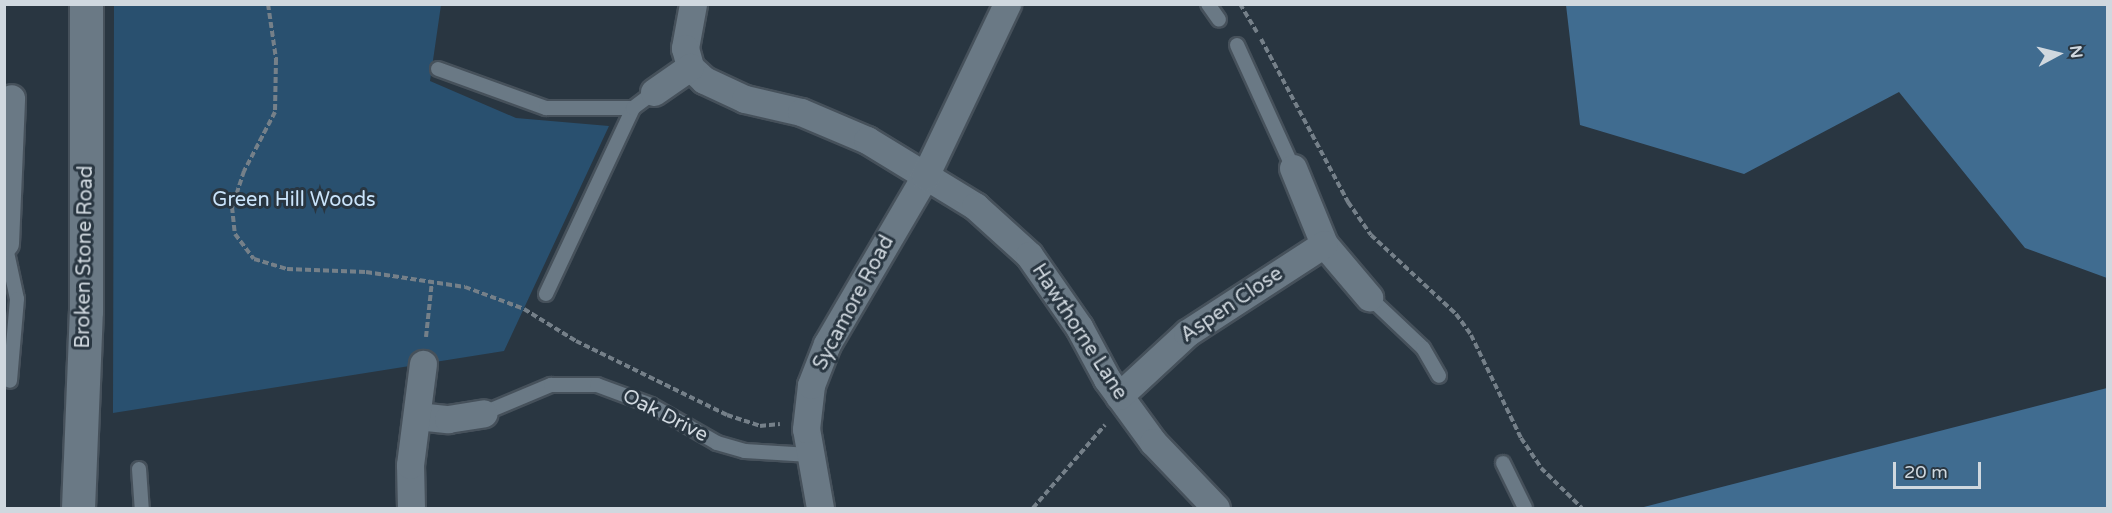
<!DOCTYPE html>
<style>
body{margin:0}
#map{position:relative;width:2112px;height:513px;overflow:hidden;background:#293641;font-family:"Varela Round",sans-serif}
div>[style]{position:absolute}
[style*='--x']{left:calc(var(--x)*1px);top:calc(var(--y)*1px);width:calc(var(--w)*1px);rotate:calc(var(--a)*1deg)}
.green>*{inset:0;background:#29506f}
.forest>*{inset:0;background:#406c90}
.path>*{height:4px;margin-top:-2px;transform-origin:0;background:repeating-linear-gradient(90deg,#758089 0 6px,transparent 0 9px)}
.roads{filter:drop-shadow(2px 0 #46515b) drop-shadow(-2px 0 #46515b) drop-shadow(0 2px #46515b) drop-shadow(0 -2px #46515b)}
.service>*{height:14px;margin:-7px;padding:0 7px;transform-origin:7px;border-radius:7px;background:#6a7985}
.minor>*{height:27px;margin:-13.5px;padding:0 13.5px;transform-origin:13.5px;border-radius:13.5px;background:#6a7985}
.tertiary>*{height:33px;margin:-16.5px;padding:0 16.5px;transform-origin:16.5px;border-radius:16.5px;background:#6a7985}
span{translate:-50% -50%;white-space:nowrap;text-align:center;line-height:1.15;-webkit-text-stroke:6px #293641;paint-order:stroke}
.park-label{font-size:20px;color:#cae4fb}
.street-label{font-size:20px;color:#d0d8df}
.frame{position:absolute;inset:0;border:6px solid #d0d8df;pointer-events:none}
.north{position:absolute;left:2028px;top:24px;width:60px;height:60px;-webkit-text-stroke:4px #293641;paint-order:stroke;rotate:83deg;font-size:16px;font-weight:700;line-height:24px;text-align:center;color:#d0d8df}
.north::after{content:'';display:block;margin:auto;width:21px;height:27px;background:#d0d8df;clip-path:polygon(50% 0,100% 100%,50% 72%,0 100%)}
.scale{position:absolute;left:1893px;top:462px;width:88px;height:27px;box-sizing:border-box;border:3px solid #d0d8df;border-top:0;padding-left:8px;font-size:18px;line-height:21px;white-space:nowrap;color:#d0d8df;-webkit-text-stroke:4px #293641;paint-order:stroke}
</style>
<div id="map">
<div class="green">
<i style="clip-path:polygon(114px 5px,441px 5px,430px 81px,516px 118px,609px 126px,504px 351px,113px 413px)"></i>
</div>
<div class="forest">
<i style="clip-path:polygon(1566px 5px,2107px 5px,2107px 278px,2025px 248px,1899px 92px,1744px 174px,1580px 125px)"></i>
<i style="clip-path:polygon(2107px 388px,2107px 508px,1640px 508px)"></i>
</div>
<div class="path">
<i style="--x:268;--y:4;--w:56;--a:81.7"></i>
<i style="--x:276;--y:59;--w:53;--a:91.1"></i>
<i style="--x:275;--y:112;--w:67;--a:117.7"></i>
<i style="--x:244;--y:171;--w:38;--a:108"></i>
<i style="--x:232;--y:207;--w:27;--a:84"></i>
<i style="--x:235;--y:234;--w:31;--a:53"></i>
<i style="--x:254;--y:259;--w:34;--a:17"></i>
<i style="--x:287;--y:269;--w:79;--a:2.2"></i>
<i style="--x:366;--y:272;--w:100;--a:8.6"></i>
<i style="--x:465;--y:287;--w:63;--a:20.4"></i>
<i style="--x:524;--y:309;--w:61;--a:31.6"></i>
<i style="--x:576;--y:341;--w:168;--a:26.1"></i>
<i style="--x:727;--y:415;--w:35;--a:18"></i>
<i style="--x:760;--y:426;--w:20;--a:-6"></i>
<i style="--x:1240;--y:4;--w:33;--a:59"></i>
<i style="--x:1261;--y:39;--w:185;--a:61.9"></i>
<i style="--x:1348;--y:202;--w:40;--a:55.1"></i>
<i style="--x:1371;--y:235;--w:116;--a:42.9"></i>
<i style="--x:1456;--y:314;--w:26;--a:54"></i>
<i style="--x:1471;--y:335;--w:114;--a:64.1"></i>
<i style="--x:1521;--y:438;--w:36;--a:56"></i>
<i style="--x:1541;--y:468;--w:57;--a:44.3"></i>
<i style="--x:426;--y:337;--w:56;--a:-83.9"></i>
<i style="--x:1033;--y:508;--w:110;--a:-49.1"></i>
</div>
<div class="roads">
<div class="service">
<i style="--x:1208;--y:4;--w:19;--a:55"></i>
<i style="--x:1237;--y:45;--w:135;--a:65.5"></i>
<i style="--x:438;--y:69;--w:115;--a:19.9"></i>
<i style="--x:546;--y:108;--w:87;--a:0"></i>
<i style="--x:5;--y:243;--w:57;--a:77.9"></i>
<i style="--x:17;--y:299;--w:82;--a:94.9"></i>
<i style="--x:546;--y:294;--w:205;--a:-64.9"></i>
<i style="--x:633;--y:108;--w:26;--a:-37"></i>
<i style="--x:1369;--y:297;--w:74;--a:43.4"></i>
<i style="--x:1423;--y:348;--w:32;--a:60"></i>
<i style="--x:484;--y:413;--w:73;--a:-22.7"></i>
<i style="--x:551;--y:385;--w:46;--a:0"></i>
<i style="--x:597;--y:385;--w:58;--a:20.3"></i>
<i style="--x:651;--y:405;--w:76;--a:29.9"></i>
<i style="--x:717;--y:443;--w:29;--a:16"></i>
<i style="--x:745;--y:451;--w:65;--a:3.5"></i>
<i style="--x:1503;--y:463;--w:50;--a:63.9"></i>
<i style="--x:139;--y:469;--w:39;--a:86"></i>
</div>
<div class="minor">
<i style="--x:693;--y:4;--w:45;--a:100.3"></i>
<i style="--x:685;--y:48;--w:20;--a:75"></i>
<i style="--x:690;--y:67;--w:19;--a:43"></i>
<i style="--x:704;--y:80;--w:45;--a:24.9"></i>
<i style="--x:745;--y:99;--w:57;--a:13.1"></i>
<i style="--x:801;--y:112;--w:72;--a:23"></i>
<i style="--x:867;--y:140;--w:127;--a:31.4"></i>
<i style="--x:975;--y:206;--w:73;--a:42.2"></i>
<i style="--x:1029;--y:255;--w:88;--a:55.2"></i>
<i style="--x:1079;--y:327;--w:59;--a:61.7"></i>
<i style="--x:1107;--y:379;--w:78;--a:53.9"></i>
<i style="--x:1153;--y:442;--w:91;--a:46.3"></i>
<i style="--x:654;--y:92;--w:44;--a:-34.8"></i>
<i style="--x:1293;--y:168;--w:82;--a:67.8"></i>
<i style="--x:1324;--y:244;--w:70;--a:49.7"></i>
<i style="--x:5;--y:243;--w:145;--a:-87.6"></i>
<i style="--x:1119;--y:396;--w:93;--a:-42.8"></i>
<i style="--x:1187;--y:333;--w:163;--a:-33"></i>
<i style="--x:417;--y:416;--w:31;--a:6"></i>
<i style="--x:448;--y:419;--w:36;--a:-9"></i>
<i style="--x:411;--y:508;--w:43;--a:-91.3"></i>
<i style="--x:410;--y:465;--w:102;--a:-82.7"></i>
<i style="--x:820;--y:508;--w:80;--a:-100"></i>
<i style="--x:806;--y:429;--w:44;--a:-83.5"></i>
<i style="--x:811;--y:385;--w:44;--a:-68.7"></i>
<i style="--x:827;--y:344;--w:194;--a:-59.7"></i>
<i style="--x:925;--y:176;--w:191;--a:-64.5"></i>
</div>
<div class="tertiary">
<i style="--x:78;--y:508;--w:197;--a:-87.7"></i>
<i style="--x:86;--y:311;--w:307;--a:-90"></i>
</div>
</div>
<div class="park-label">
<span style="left:294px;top:200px">Green Hill Woods</span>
</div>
<div class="street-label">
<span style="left:85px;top:257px;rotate:-89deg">Broken Stone Road</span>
<span style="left:854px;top:303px;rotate:-62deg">Sycamore Road</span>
<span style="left:1232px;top:305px;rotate:-34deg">Aspen Close</span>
<span style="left:1079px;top:332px;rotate:57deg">Hawthorne Lane</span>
<span style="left:665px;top:416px;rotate:27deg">Oak Drive</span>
</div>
<div class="frame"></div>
<div class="north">N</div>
<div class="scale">20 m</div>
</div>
